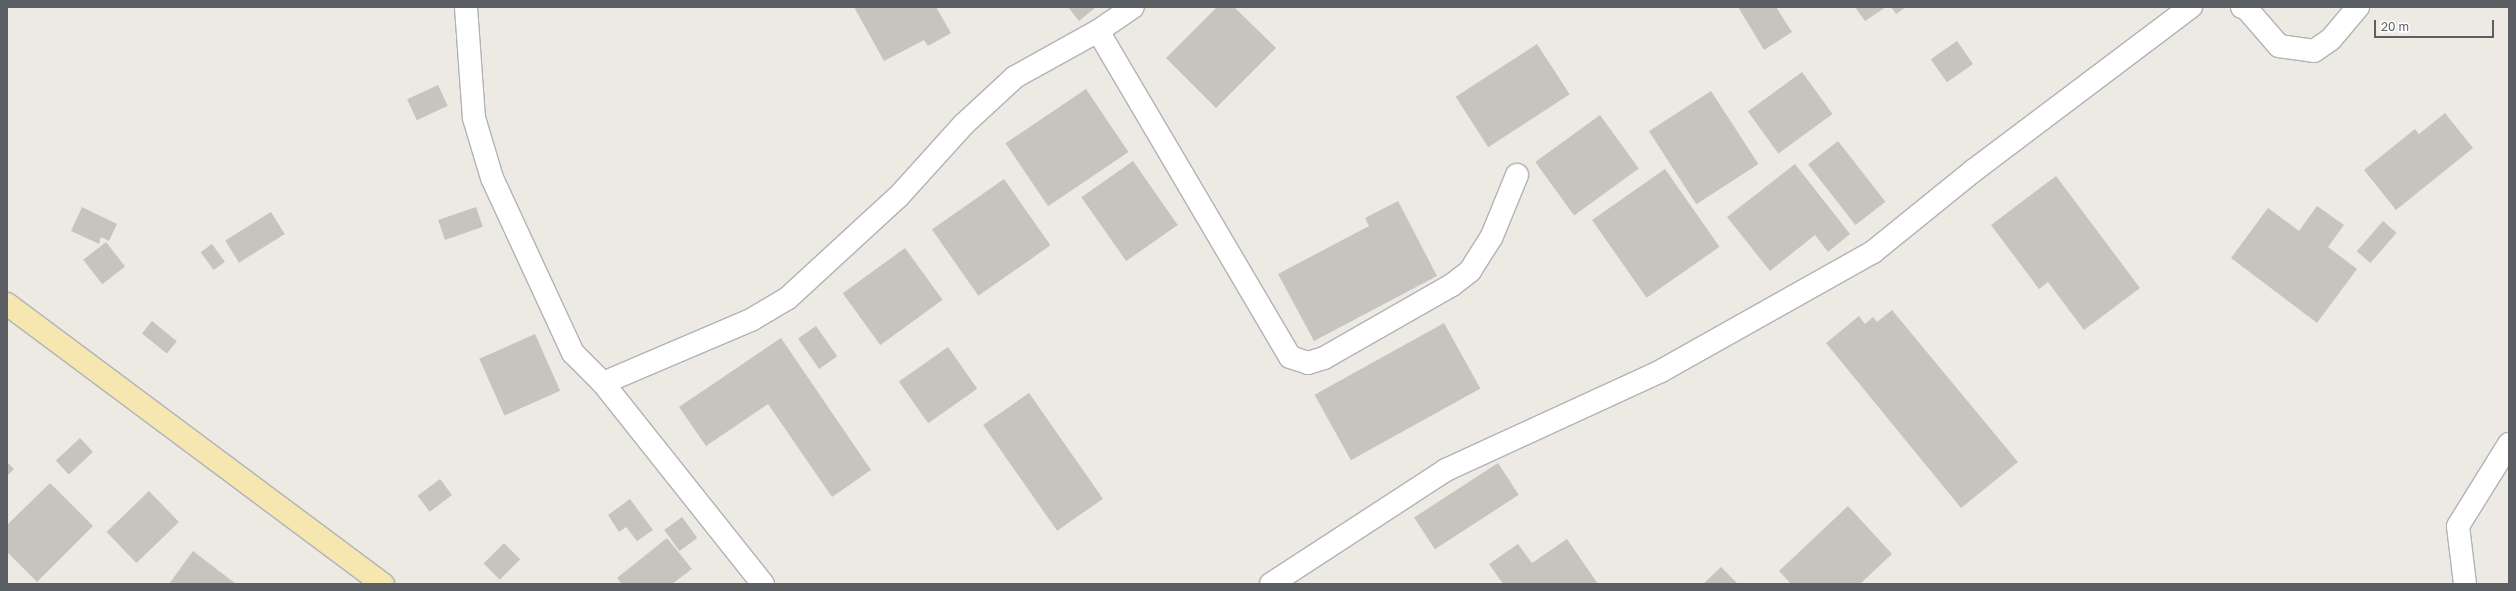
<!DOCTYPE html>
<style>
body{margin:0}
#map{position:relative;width:2516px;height:591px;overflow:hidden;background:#eceae3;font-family:"Golos Text",sans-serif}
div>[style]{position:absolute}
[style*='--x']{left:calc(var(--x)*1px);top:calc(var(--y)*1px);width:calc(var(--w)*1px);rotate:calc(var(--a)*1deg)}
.building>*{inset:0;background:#c7c4c0;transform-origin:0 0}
.roads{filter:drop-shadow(1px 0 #b0b3b7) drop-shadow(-1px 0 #b0b3b7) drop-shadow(0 1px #b0b3b7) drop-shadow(0 -1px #b0b3b7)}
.minor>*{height:22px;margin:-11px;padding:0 11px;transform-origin:11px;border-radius:11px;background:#fff}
.major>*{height:22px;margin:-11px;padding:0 11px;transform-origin:11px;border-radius:11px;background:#f5e7af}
span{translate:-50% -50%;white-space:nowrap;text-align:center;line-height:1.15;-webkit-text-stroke:3px #fff;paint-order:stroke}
.frame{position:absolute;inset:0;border:8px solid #5b5e62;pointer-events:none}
.scale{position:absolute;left:2374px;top:20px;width:120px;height:18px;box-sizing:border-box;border:2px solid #5b5e62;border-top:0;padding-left:5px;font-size:12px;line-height:14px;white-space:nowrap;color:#5b5e62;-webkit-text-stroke:3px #fff;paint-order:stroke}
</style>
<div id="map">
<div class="building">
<i style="clip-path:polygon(854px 7px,936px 7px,951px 33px,928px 46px,924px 40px,884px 61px)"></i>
<i style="clip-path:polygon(1068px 7px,1096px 7px,1079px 21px)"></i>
<i style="clip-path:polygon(1217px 7px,1234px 7px,1276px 48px,1216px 108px,1166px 58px)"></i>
<i style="clip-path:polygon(1738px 7px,1776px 7px,1792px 32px,1764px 50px)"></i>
<i style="clip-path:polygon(1855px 7px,1886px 7px,1865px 21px)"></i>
<i style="clip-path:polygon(1891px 7px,1906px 7px,1896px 14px)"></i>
<i style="left:1957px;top:41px;width:28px;height:32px;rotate:55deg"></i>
<i style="left:1537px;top:44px;width:60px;height:97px;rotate:57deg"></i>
<i style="left:1802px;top:72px;width:52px;height:67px;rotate:54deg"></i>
<i style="left:438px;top:85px;width:23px;height:34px;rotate:65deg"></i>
<i style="left:1086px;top:89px;width:76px;height:97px;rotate:56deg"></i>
<i style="left:1711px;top:91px;width:87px;height:74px;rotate:57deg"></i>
<i style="clip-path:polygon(2445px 113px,2473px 148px,2396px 210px,2364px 170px,2415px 129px,2419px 134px)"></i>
<i style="left:1600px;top:115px;width:66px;height:80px;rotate:54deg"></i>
<i style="left:1838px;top:141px;width:77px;height:38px;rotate:52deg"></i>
<i style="left:1133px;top:161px;width:78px;height:63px;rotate:55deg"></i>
<i style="clip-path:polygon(1795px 164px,1850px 234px,1828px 252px,1815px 235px,1770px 271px,1727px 217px)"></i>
<i style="left:1665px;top:169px;width:95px;height:89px;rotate:55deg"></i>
<i style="clip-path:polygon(2056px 176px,2140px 288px,2084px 330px,2048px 282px,2039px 289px,1991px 225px)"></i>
<i style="left:1004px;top:179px;width:81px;height:88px;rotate:55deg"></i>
<i style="clip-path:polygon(1398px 201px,1437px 276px,1314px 341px,1278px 274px,1369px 226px,1365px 218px)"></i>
<i style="clip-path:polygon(2317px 206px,2344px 225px,2328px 247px,2357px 269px,2317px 323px,2231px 258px,2268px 208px,2299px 231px)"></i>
<i style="clip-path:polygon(82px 207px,117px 224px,109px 241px,101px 237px,99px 244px,71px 231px)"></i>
<i style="left:476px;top:207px;width:21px;height:40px;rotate:71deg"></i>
<i style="left:271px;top:212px;width:26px;height:54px;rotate:58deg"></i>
<i style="left:2383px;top:221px;width:18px;height:40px;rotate:41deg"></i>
<i style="left:106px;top:242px;width:31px;height:29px;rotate:52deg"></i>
<i style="left:212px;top:244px;width:22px;height:14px;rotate:54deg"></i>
<i style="left:905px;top:248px;width:64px;height:77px;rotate:54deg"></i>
<i style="clip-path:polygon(1892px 310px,2018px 462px,1961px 508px,1826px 343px,1859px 316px,1865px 324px,1873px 317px,1877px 322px)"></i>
<i style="left:152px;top:321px;width:32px;height:16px;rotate:39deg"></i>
<i style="left:1444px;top:323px;width:75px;height:148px;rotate:61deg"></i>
<i style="left:816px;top:326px;width:37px;height:22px;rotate:55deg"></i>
<i style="left:535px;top:334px;width:62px;height:61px;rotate:66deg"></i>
<i style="clip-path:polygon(781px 338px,871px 470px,832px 497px,768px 404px,706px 446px,679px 407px)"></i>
<i style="left:948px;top:347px;width:51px;height:60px;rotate:55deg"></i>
<i style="left:1029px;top:393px;width:129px;height:56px;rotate:55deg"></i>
<i style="left:80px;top:438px;width:19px;height:33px;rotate:47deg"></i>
<i style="clip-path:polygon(7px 462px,14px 469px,7px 476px)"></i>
<i style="left:1498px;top:463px;width:38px;height:100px;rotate:57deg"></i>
<i style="left:440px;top:479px;width:20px;height:28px;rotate:53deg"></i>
<i style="clip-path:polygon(50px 483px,93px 526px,37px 582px,7px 552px,7px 525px)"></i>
<i style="left:149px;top:491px;width:43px;height:59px;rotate:46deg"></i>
<i style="clip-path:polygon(630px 499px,653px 530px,637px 541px,626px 527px,619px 532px,608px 515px)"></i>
<i style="clip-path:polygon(1848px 506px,1892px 554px,1860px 584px,1791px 584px,1779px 571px)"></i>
<i style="left:682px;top:517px;width:26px;height:22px;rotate:54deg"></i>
<i style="clip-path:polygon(667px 538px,692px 569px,672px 584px,622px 584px,617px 578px)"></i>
<i style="clip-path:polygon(1567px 539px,1598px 584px,1503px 584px,1489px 564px,1518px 544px,1532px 563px)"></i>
<i style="left:504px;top:543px;width:23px;height:29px;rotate:45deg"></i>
<i style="clip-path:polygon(193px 551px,236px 584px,169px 584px)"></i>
<i style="clip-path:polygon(1721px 567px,1738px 584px,1703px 584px)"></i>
</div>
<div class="roads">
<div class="minor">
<i style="--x:466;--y:7;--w:111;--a:85.9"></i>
<i style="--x:474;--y:118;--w:63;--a:73.3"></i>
<i style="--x:492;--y:178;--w:193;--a:65.2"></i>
<i style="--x:573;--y:353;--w:42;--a:45"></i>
<i style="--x:603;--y:383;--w:257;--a:51.5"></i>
<i style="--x:2242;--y:7;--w:4;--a:14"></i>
<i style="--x:2246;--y:8;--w:50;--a:49"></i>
<i style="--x:2279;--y:46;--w:35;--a:8"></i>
<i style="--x:2314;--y:51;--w:21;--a:-35"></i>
<i style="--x:2331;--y:39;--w:42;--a:-49.8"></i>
<i style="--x:1098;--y:31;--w:378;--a:59.5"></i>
<i style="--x:1290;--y:357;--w:19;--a:18"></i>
<i style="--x:1308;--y:363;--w:17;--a:-17"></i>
<i style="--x:1324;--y:358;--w:147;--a:-29.7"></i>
<i style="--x:1452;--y:285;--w:23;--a:-38"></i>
<i style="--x:1470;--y:271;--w:41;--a:-57.8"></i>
<i style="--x:1492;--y:236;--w:66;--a:-67.7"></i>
<i style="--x:603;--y:383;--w:161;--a:-23.1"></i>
<i style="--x:751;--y:320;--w:43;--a:-30.7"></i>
<i style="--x:788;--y:298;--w:149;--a:-42.6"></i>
<i style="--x:898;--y:197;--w:97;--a:-47.9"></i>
<i style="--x:963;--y:125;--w:71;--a:-42.7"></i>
<i style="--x:1015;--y:77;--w:95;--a:-29"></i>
<i style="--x:1098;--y:31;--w:42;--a:-34.4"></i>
<i style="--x:1271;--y:584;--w:209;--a:-33.1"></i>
<i style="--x:1446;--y:470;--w:237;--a:-24.7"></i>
<i style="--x:1661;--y:371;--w:243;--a:-29.3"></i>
<i style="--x:1873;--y:252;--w:129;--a:-39"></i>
<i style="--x:1973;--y:171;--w:273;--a:-37"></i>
<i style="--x:2465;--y:584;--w:58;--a:-96.9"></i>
<i style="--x:2458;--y:526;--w:97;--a:-58.1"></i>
</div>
<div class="major">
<i style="--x:7;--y:304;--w:469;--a:36.7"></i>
</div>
</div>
<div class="frame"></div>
<div class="scale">20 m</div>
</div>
